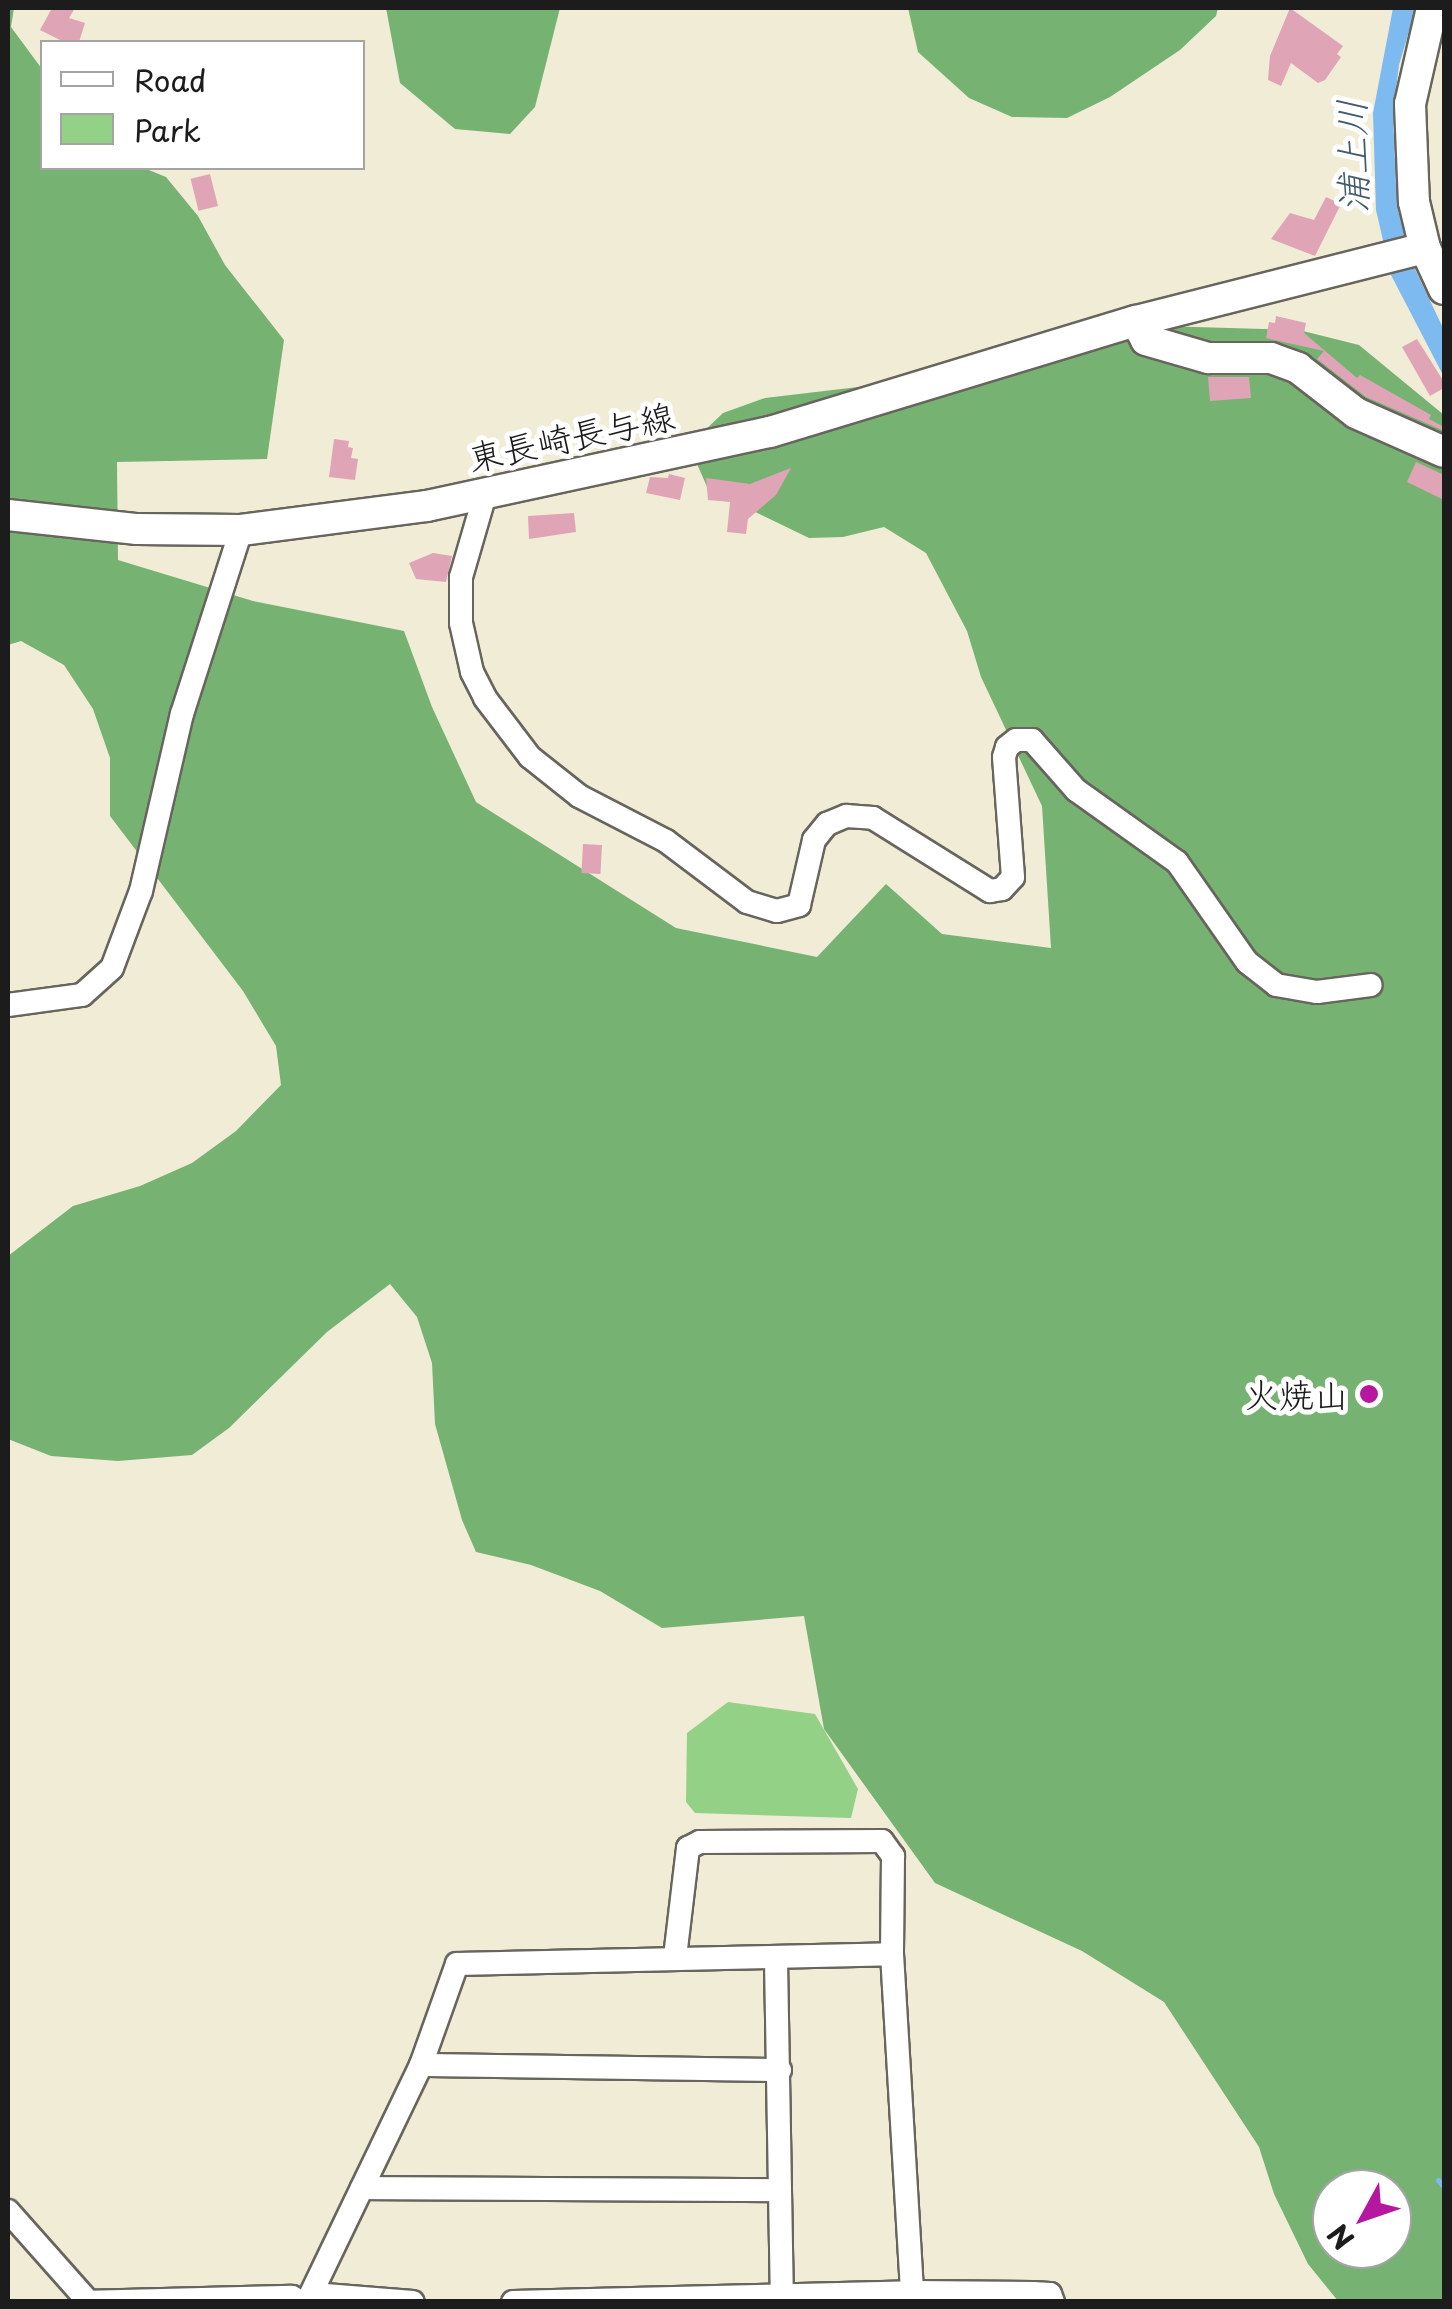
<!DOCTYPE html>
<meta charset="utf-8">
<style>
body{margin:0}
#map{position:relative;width:1452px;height:2309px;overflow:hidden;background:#f1ecd6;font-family:"Playpen Sans","Klee One",sans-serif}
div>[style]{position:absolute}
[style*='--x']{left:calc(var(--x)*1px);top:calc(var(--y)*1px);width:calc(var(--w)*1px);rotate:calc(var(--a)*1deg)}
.green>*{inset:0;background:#93d186}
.forest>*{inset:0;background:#76b373}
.water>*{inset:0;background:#7cbaef}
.stream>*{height:5px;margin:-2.5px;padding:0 2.5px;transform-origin:2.5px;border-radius:2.5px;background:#7cbaef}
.building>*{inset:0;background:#e0a4b7;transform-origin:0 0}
.roads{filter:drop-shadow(2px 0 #67655d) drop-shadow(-2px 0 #67655d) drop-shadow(0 2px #67655d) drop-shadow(0 -2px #67655d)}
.minor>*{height:22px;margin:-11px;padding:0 11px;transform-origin:11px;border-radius:11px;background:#fff}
.major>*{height:30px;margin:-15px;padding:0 15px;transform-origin:15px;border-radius:15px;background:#fff}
.dots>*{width:28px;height:28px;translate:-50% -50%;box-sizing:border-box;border:5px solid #fff;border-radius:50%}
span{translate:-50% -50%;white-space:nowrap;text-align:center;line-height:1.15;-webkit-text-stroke:10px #fff;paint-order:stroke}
.street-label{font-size:35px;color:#1c1c1c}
.poi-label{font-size:35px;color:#1c1c1c}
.right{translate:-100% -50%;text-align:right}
.water-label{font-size:38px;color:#425b70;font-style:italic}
.frame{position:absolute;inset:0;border:10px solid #1c1c1c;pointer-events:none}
.legend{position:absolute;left:40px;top:40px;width:325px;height:130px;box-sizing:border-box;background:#fff;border:2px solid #a4a4a4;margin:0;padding:12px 18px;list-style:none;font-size:30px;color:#1c1c1c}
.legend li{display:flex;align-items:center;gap:20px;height:50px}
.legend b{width:50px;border:2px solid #a4a4a4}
.north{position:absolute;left:1312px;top:2169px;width:100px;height:100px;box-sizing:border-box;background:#fff;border:2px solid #a4a4a4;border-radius:50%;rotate:230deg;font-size:28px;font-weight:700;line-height:40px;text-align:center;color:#1c1c1c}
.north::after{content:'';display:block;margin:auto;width:35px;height:45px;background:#b5179e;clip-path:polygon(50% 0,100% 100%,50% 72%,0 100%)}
</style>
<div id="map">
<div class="green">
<i style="clip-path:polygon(728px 1702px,815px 1714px,858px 1789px,851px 1818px,695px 1813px,686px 1802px,687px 1733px)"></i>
</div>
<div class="forest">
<i style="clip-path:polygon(evenodd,8px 8px,14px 8px,11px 27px,42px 69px,42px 168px,144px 168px,166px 177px,198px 216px,225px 265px,284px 340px,267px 459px,117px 462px,118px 560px,253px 601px,404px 631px,432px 707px,476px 802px,676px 928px,817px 957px,886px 884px,942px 934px,1051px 948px,1042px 806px,981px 677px,967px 631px,926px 553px,884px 527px,843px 537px,809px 538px,708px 489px,697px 464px,700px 435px,723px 413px,765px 398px,875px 385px,997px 345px,1161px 326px,1299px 330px,1359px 345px,1444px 415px,1444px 2301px,1338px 2301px,1308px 2264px,1274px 2194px,1259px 2147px,1164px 2002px,1082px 1951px,935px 1883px,824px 1729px,804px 1616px,662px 1628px,600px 1591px,531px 1565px,476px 1552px,462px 1520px,435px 1424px,432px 1363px,417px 1317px,390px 1284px,327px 1332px,229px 1428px,192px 1455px,118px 1461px,51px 1456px,8px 1439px,8px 1256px,73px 1206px,140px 1186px,192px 1163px,236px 1131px,281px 1085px,276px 1046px,243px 991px,110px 816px,110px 758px,93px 709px,64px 665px,21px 641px,8px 645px,8px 8px,1332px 2189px,1392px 2189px,1392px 2249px,1332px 2249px,1332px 2189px)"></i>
<i style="clip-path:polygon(386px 8px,560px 8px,535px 107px,510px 134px,455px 129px,400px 83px)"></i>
<i style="clip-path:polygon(908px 8px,1218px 8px,1216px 16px,1180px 50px,1110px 97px,1067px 118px,1012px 117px,969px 98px,918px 52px)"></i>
</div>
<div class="water">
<i style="clip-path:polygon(1393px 8px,1416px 8px,1399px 65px,1393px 114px,1397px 206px,1413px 265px,1444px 330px,1444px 377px,1391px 275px,1376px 210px,1373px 113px)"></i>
</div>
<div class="stream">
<i style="--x:1438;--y:2180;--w:9;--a:49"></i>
</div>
<div class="building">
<i style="clip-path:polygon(52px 8px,75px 8px,69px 18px,85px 23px,79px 42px,64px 42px,40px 30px)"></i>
<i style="clip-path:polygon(1290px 8px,1343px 46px,1337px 54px,1341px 57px,1325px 80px,1318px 83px,1291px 63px,1281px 86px,1268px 80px,1270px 56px)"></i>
<i style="left:210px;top:174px;width:33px;height:20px;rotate:76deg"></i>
<i style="clip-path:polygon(1326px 197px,1341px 204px,1315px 256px,1271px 239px,1290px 213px,1314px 220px)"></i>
<i style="clip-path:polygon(1276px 316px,1306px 323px,1304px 333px,1357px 378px,1360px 375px,1431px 415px,1429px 419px,1444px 427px,1442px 430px,1366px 397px,1317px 359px,1324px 351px,1266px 338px,1269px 322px,1275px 323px)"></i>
<i style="clip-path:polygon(1417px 339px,1444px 382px,1444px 388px,1430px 396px,1402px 347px)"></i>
<i style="clip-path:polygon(1208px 377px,1249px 377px,1251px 398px,1210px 401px)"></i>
<i style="clip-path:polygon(334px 439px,349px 441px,348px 447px,353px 448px,351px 458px,358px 459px,355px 480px,329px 477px)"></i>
<i style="clip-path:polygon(1416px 462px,1444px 475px,1444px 500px,1407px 482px)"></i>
<i style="clip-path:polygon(791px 468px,776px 495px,748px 519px,746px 534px,727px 532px,730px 502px,708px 500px,706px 478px,750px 484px)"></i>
<i style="clip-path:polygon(669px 474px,685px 478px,680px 500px,646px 493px,650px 477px,668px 478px)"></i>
<i style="clip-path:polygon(574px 513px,576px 532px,529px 539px,528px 516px)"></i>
<i style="clip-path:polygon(433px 553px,452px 556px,446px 582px,416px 579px,409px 563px)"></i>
<i style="left:583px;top:844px;width:19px;height:29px;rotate:3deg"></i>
</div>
<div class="roads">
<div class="minor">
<i style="--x:486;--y:491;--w:90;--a:106.2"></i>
<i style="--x:461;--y:577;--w:46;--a:90"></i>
<i style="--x:461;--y:623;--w:50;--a:77.3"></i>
<i style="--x:472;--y:672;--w:29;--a:63"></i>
<i style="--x:485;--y:698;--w:74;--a:52.7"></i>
<i style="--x:530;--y:757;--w:63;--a:38.5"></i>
<i style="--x:579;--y:796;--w:98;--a:27.3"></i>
<i style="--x:666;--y:841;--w:101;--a:37"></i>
<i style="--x:747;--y:902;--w:31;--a:17"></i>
<i style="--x:777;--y:911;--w:23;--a:-15"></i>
<i style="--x:799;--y:905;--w:67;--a:-77"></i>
<i style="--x:814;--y:840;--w:21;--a:-51"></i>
<i style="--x:827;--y:824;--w:21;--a:-23"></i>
<i style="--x:846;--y:816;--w:27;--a:4"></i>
<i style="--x:873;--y:818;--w:138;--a:32"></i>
<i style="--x:990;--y:891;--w:12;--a:-9"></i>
<i style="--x:1002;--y:889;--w:16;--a:-47"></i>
<i style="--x:1013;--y:877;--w:120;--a:-94.3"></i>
<i style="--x:1004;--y:757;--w:10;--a:-73"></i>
<i style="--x:1007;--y:747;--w:11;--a:-38"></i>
<i style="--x:1016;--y:740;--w:16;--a:0"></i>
<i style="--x:1032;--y:740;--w:67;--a:48.7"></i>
<i style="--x:1076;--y:790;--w:124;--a:35.5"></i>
<i style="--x:1177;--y:862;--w:122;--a:55"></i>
<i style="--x:1247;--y:962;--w:37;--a:38"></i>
<i style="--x:1276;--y:985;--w:42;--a:9.7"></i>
<i style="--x:1317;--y:992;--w:54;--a:-7.4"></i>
<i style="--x:8;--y:1005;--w:75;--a:-7.7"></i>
<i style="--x:82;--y:995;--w:40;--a:-42"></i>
<i style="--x:112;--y:968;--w:82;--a:-69.4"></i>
<i style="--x:141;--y:891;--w:182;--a:-77"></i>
<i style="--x:182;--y:714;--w:193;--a:-72.2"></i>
<i style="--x:675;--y:1957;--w:110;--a:-83.2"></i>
<i style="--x:688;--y:1848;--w:13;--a:-27"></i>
<i style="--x:700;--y:1842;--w:182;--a:-0.3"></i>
<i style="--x:882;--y:1841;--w:19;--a:54"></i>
<i style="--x:893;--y:1856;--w:98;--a:90.6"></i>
<i style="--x:892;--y:1954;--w:339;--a:86.6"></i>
<i style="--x:421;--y:2065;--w:359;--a:0.8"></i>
<i style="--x:362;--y:2188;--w:418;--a:0.3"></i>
<i style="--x:780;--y:2190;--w:233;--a:-91"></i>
<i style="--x:780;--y:2190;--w:112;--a:89"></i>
<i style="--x:8;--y:2211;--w:120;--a:48.4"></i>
<i style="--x:313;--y:2294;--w:100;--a:4.6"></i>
<i style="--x:82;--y:2302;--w:210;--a:-1.4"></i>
<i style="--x:292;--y:2297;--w:10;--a:29"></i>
<i style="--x:307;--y:2302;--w:263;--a:-64.3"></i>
<i style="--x:421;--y:2065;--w:107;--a:-70.4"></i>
<i style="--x:457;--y:1964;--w:435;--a:-1.3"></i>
<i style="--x:513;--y:2302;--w:399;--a:-1.4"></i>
<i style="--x:912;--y:2292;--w:121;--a:0.5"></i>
<i style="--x:1033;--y:2293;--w:17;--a:3"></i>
<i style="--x:1050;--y:2294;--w:9;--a:69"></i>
</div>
<div class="major">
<i style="--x:1432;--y:8;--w:98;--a:102.9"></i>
<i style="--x:1410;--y:104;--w:98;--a:87.7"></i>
<i style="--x:1414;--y:202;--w:47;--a:76.6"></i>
<i style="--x:1425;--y:248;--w:45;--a:65.1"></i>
<i style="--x:1136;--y:321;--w:21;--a:62"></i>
<i style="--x:1146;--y:340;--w:65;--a:16.2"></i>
<i style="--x:1208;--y:358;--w:63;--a:0"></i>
<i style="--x:1271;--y:358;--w:29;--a:20"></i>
<i style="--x:1298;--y:368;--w:73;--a:37.8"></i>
<i style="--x:1356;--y:413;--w:96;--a:23.9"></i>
<i style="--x:8;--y:515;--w:130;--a:6.2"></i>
<i style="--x:137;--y:529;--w:104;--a:0.6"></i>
<i style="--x:241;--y:530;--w:188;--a:-7.4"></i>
<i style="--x:427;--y:506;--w:351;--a:-12.2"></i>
<i style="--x:770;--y:432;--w:382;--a:-16.9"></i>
<i style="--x:1136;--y:321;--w:298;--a:-14.2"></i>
</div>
</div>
<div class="dots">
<i style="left:1369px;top:1394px;background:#b5179e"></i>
</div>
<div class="street-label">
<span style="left:571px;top:436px;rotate:-12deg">東長崎長与線</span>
</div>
<div class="poi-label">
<span class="right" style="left:1349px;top:1394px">火焼山</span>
</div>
<div class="water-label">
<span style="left:1351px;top:156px;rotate:-91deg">浦上川</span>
</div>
<div class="frame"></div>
<ul class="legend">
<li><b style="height:12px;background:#fff"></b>Road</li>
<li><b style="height:28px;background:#93d186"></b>Park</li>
</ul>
<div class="north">N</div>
</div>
